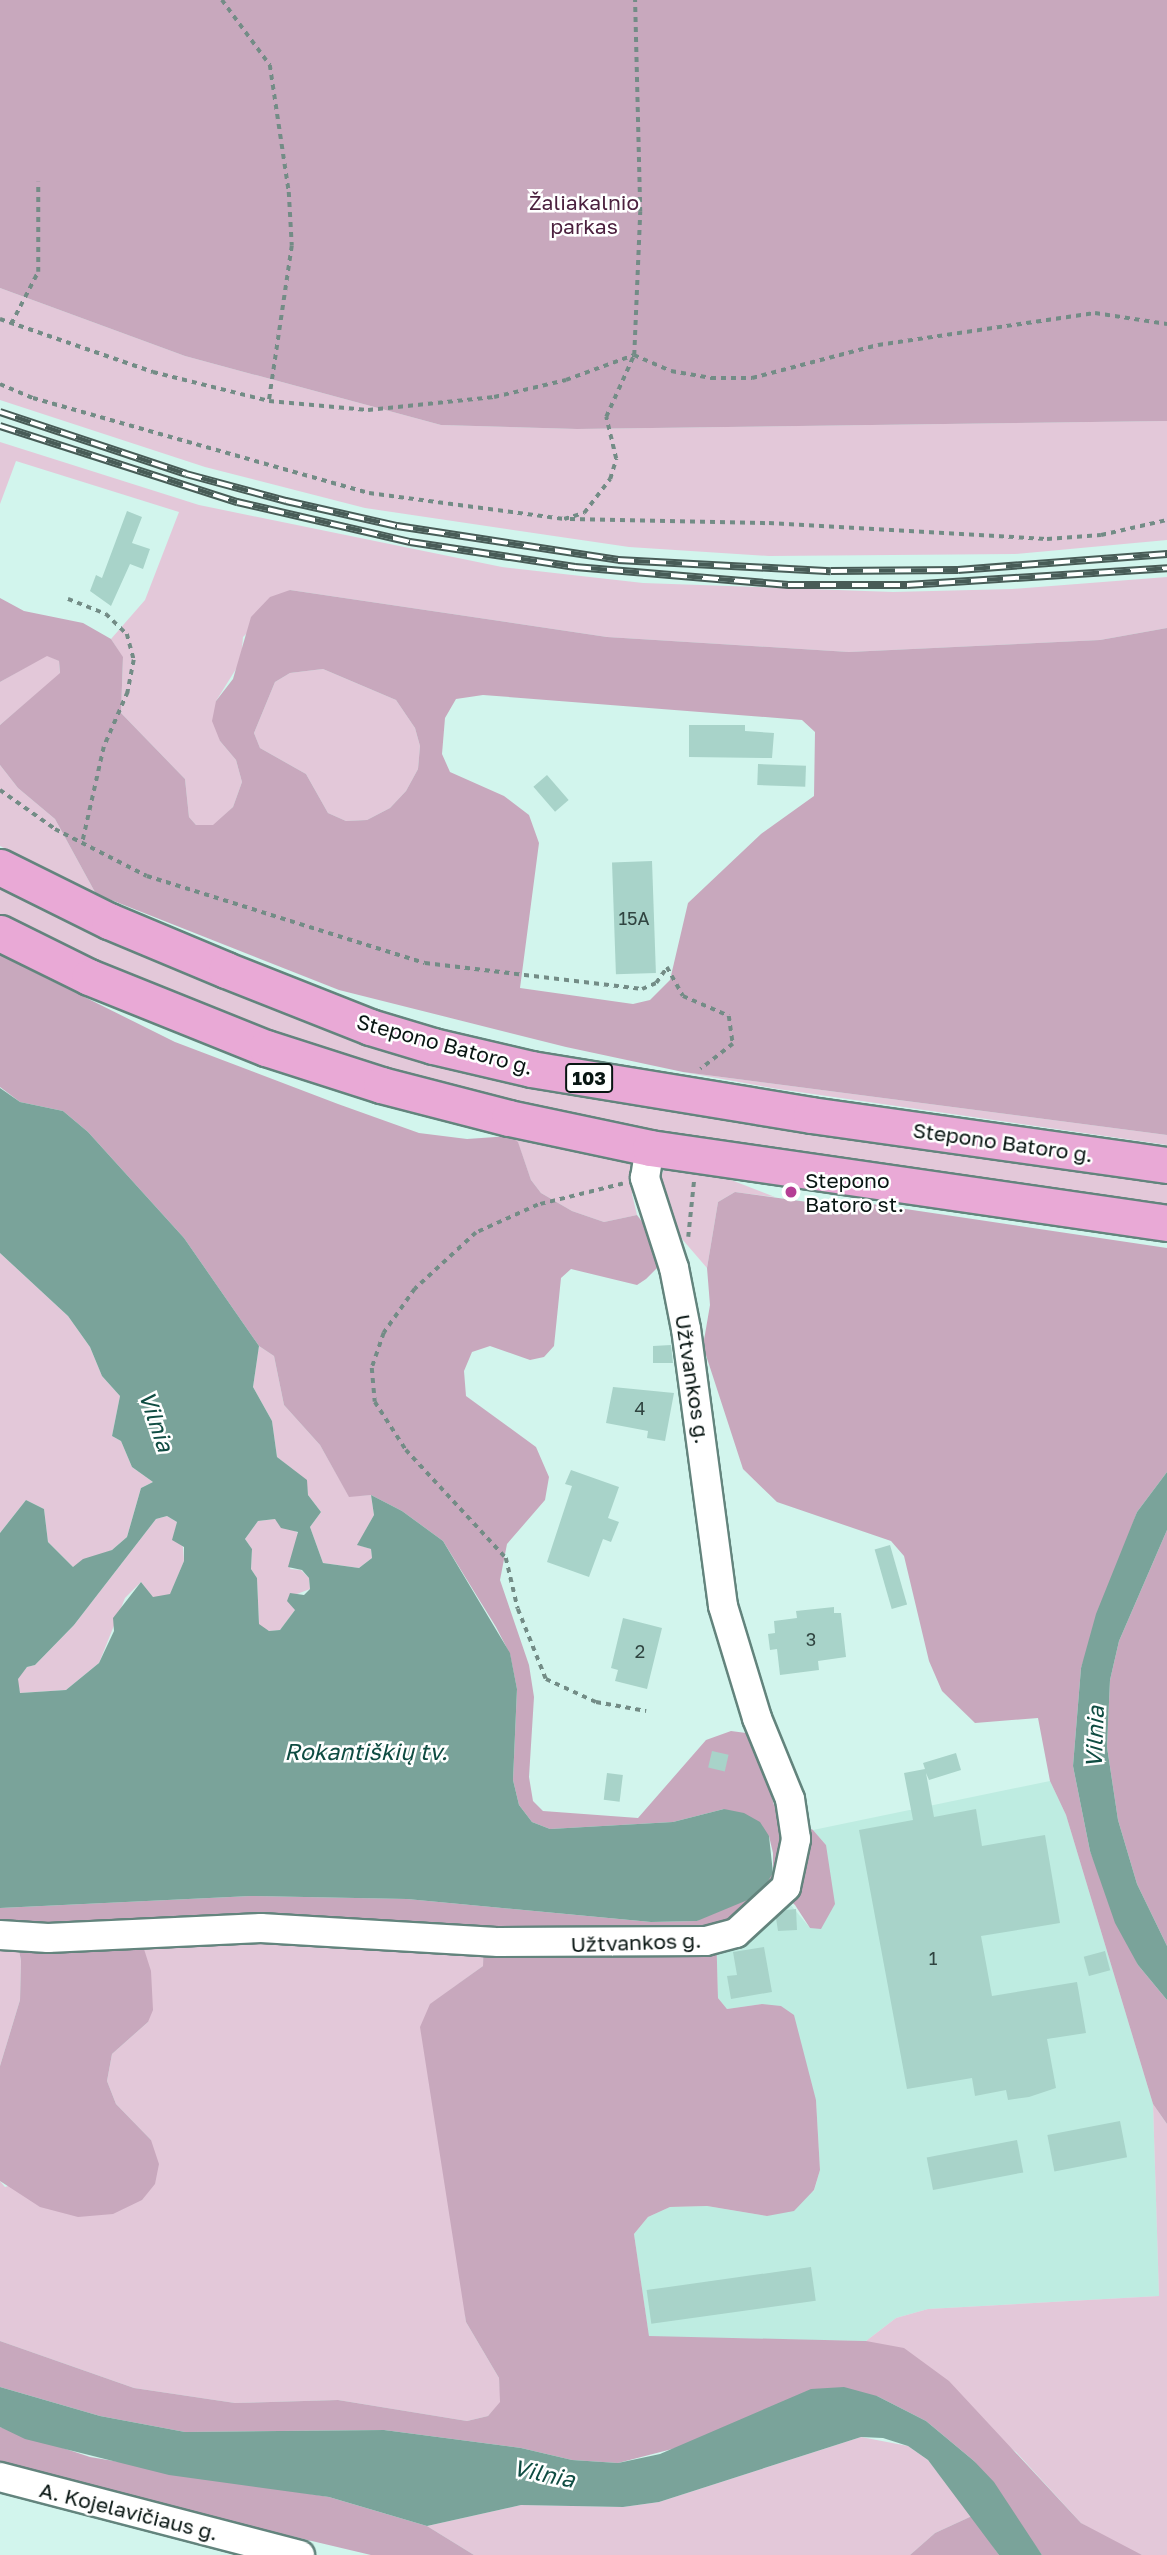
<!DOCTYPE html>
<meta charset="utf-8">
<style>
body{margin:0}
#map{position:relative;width:1167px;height:2555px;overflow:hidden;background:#d2f5ed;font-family:"Golos Text",sans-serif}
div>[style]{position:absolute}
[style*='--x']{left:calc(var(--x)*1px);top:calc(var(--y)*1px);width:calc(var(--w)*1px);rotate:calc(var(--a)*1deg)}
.built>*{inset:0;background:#beece1}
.green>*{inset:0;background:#e3c8d9}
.forest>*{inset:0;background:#c8a8bd}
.water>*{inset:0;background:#7aa39a}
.building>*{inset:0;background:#a8d3c9;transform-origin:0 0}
.path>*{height:3.5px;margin-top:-1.75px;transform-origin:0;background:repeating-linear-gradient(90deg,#738c86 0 5px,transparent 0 10px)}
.roads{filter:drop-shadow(2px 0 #63847d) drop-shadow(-2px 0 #63847d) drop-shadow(0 2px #63847d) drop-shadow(0 -2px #63847d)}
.minor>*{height:28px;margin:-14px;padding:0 14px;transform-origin:14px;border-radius:14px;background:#fff}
.major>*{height:35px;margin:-17.5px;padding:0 17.5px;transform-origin:17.5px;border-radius:17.5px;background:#e9a9d6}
.rail>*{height:8px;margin-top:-4px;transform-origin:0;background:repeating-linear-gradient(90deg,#fff 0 16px,#485c57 0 32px);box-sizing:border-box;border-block:2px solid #485c57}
.dots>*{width:19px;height:19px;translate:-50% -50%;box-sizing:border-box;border:4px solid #fff;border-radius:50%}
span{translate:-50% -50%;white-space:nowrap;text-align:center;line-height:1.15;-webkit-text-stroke:5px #fff;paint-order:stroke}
.number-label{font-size:18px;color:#304440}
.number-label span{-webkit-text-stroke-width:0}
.shield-label span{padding:2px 5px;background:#fff;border:2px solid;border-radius:5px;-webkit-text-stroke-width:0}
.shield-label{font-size:19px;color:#081512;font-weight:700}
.park-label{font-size:21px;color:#4c213f}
.street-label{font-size:21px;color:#081512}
.poi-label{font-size:21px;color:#081512}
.left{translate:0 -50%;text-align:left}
.water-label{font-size:23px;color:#0f4c42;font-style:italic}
</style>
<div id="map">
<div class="built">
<i style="clip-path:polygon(1050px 1781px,1066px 1815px,1153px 2104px,1159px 2296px,928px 2309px,896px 2318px,866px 2341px,649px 2337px,634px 2234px,648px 2217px,670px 2207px,707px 2206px,767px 2216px,814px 2191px,820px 2170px,816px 2100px,762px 2004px,727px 2009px,718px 1998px,716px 1926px,775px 1886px,810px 1928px,826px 1845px,813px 1830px)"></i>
</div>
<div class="green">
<i style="clip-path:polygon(0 288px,185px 356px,441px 425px,577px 429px,1167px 421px,1167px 540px,1015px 554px,769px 556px,629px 547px,365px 508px,205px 467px,0 400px)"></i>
<i style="clip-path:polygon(0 442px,199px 505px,502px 567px,643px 583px,893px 592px,1012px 589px,1167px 577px,1167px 628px,1100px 640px,849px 652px,607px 637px,290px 590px,243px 637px,241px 661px,216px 701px,220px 741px,236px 760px,242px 782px,233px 807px,214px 825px,196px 825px,189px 817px,185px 779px,121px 713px,123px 658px,111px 639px,145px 600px,179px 512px,16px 461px,0 504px)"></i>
<i style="clip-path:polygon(47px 655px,59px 661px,60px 674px,0 725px,0 682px)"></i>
<i style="clip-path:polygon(323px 669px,396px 700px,415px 728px,420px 746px,418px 769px,406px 791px,390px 808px,367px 820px,346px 821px,328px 813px,306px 774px,260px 748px,254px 733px,275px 682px,290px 673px)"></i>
<i style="clip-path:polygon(0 765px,18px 788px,55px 819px,96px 894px,0 846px)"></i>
<i style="clip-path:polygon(0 880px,393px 1046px,1167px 1175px,1167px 1211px,811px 1160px,474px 1098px,268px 1036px,0 921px)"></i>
<i style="clip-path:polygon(683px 1072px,1167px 1135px,1167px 1145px,778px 1089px)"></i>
<i style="clip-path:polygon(510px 1136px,629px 1155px,637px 1167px,632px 1194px,637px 1215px,604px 1222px,572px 1211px,541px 1193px,531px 1180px,518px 1143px)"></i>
<i style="clip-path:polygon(666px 1165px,713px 1173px,775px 1197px,735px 1192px,718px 1202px,707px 1268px,682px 1239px,658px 1183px)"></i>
<i style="clip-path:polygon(0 1253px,68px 1316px,90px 1347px,102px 1376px,120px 1396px,112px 1436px,121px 1441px,132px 1467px,153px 1482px,141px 1488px,127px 1537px,112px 1550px,73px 1567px,48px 1542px,44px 1509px,26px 1500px,0 1533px)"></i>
<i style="clip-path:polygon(259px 1346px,274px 1356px,284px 1405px,320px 1445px,349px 1496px,371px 1495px,374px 1515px,358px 1545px,371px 1549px,372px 1558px,359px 1568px,323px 1563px,310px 1527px,321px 1512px,308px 1495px,306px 1480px,277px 1457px,272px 1421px,253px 1387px)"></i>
<i style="clip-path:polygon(167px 1516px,177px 1522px,174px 1535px,183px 1547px,184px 1561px,170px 1595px,153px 1598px,141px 1582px,125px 1598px,99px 1663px,66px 1690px,20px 1693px,17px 1679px,27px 1667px,35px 1665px,74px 1625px,156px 1519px)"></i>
<i style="clip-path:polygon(275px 1519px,298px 1533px,290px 1569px,301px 1570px,309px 1578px,310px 1589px,297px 1594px,295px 1610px,280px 1630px,269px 1631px,259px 1625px,257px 1578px,251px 1569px,252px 1549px,245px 1539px,258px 1521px)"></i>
<i style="clip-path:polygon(136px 1923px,485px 1934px,483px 1966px,431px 2004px,466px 2322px,499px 2378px,501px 2402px,488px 2416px,467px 2421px,338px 2400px,235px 2403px,134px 2388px,0 2341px,0 2181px,5px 2187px,151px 2140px,116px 2104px,107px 2081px,112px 2054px,148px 2022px)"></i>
<i style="clip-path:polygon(0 1927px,15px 1928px,21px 1961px,20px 2000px,0 2066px)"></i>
<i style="clip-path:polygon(1153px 2104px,1167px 2124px,1167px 2555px,1142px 2555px,1123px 2549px,1081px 2523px,1016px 2452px,866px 2341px,896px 2318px,928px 2309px,1159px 2296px)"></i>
<i style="clip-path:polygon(861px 2437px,908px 2446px,928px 2460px,972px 2516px,935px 2533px,910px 2555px,474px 2555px,427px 2526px,521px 2505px,623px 2507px,659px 2502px)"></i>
</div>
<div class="forest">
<i style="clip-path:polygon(0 0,1167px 0,1167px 421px,577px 429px,441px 425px,185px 356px,0 288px)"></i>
<i style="clip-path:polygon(evenodd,290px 590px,607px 637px,849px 652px,1100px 640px,1167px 628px,1167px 1135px,683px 1072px,566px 1047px,339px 990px,96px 894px,55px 819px,18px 788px,0 765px,0 725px,60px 673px,59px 661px,47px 656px,0 682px,0 598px,24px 611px,83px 623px,111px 639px,123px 657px,121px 713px,185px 779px,189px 817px,196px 825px,213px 825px,233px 807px,242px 782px,236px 760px,220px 741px,212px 721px,216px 701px,233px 679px,251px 617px,270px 597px,290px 590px,323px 669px,396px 700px,415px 728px,420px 746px,418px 769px,406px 791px,390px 808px,367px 820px,346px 821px,328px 813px,306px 774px,260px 748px,254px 733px,275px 682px,290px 673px,323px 669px,290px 590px,483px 695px,802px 720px,815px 732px,814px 796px,761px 834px,688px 903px,670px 980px,650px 1000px,633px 1004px,520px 988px,539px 843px,529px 815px,504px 796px,450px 772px,442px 754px,445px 718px,456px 699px,483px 695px)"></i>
<i style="clip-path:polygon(0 955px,175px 1042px,338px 1104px,419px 1133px,467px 1139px,510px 1136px,518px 1142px,531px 1180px,541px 1193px,572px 1211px,604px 1222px,637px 1215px,649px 1231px,659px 1266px,646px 1279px,637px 1285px,571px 1269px,561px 1278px,554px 1346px,544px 1357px,530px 1360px,490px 1346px,472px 1352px,464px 1371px,466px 1396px,536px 1447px,549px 1477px,545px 1500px,507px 1544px,500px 1580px,529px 1665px,534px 1697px,529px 1777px,533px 1801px,543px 1811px,638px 1818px,706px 1740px,731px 1731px,746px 1733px,755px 1739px,774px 1805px,813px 1830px,826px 1845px,835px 1904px,821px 1929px,810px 1928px,795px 1905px,775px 1886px,752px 1909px,716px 1927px,718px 1998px,727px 2009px,762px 2004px,781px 2006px,794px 2015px,816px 2100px,820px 2170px,814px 2190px,794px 2211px,767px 2216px,707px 2206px,670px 2207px,648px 2217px,634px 2234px,649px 2336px,866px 2341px,904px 2348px,949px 2381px,1081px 2523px,1142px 2555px,1042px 2555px,974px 2461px,926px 2421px,877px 2396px,618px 2463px,572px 2460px,521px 2448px,384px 2430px,185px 2432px,100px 2416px,0 2387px,0 2341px,134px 2388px,235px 2403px,338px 2400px,467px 2421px,488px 2416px,500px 2402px,499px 2378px,466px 2322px,420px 2027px,430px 2004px,483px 1966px,484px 1934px,136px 1924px,151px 1971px,153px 2010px,148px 2022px,112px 2054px,107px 2081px,116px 2104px,151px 2140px,159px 2164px,155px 2184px,142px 2200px,113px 2214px,78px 2217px,40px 2207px,0 2181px,0 2066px,20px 2000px,21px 1961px,15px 1928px,0 1927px,0 1908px,251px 1896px,407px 1899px,651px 1922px,697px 1921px,773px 1873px,773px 1853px,769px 1836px,724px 1809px,673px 1822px,550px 1829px,532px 1822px,519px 1805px,513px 1780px,517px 1689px,510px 1654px,496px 1627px,443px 1541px,402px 1511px,371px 1495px,349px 1497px,320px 1445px,284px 1405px,274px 1356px,259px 1346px,184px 1238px,88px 1132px,63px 1111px,20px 1102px,0 1087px)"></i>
<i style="clip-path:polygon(735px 1192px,822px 1204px,872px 1204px,1167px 1248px,1167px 1472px,1137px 1512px,1081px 1668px,1073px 1766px,1090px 1851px,1138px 1965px,1167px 2000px,1167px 2124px,1153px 2104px,1066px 1815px,1050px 1781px,1038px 1718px,975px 1723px,942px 1691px,929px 1661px,904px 1556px,891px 1541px,777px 1502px,743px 1469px,703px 1346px,710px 1305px,707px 1268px,718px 1202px)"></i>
<i style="clip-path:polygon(1167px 1530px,1167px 1946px,1137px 1884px,1118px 1820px,1107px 1747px,1110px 1680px,1119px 1641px)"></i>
<i style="clip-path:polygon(0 2427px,90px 2457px,329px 2497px,427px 2526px,474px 2555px,371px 2555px,12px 2470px,0 2465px)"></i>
<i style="clip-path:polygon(972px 2516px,999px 2555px,910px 2555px,935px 2533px)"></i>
</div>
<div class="water">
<i style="clip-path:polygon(evenodd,0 1088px,20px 1102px,63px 1111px,88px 1132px,184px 1238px,259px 1346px,253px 1387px,272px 1421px,277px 1457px,307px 1480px,308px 1495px,321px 1512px,310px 1527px,323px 1563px,359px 1568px,372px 1558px,371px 1549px,357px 1545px,374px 1515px,371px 1495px,402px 1511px,443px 1541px,510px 1653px,517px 1689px,513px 1780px,519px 1805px,532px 1822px,550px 1829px,673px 1822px,724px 1809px,744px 1813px,760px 1822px,769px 1836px,773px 1873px,765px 1886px,750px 1899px,697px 1921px,651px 1922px,407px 1899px,251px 1896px,0 1908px,0 1533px,26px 1500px,44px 1509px,48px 1542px,73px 1567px,83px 1559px,112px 1550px,127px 1537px,141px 1488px,153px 1482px,132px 1467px,121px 1441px,112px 1436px,120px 1396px,102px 1376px,90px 1347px,68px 1316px,0 1253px,0 1088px,167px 1516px,177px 1522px,172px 1540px,184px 1547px,184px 1561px,170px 1594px,153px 1597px,141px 1582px,113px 1618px,114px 1631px,99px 1663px,66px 1690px,20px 1693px,18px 1679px,27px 1667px,35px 1665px,74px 1625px,156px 1519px,167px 1516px,0 1088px,275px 1519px,281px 1528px,298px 1532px,288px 1567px,302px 1570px,309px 1578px,310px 1589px,304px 1595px,290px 1593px,287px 1601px,295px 1610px,280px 1630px,269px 1631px,259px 1624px,257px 1578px,251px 1569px,252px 1549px,245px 1539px,258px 1521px,275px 1519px)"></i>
<i style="clip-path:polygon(1167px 1472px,1167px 1530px,1119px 1641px,1110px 1680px,1107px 1747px,1118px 1820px,1137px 1884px,1167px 1946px,1167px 2000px,1138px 1965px,1115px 1923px,1090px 1851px,1073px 1766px,1081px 1668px,1096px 1614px,1137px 1512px)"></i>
<i style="clip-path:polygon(0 2387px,100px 2416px,185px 2432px,384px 2430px,521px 2448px,572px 2460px,618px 2463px,660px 2454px,811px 2389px,844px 2387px,877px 2396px,926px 2421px,974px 2461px,994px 2482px,1042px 2555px,999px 2555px,928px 2460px,908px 2446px,883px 2438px,861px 2437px,659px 2502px,623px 2507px,521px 2505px,427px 2526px,329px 2497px,169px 2475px,25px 2439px,0 2427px)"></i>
</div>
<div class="building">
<i style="clip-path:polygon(127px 511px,142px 517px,132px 543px,150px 549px,143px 569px,130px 564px,111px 606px,90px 591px,96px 575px,102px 578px)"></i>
<i style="clip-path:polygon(689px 725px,745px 725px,745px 731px,774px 733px,772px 758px,689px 757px)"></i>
<i style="left:758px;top:764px;width:48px;height:21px;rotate:2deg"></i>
<i style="left:547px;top:775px;width:33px;height:18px;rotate:49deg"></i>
<i style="left:652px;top:861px;width:112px;height:40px;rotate:88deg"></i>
<i style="clip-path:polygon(671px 1345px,673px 1363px,653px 1363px,653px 1346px)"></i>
<i style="clip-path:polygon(613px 1387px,674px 1393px,665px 1441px,647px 1438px,648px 1431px,606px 1423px)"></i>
<i style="clip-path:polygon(571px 1470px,619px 1487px,608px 1518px,619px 1522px,611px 1542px,603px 1539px,589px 1577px,547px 1562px,572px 1486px,565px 1484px)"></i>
<i style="left:890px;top:1545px;width:62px;height:16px;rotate:74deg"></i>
<i style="clip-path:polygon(834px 1607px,834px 1613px,841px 1613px,846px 1657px,818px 1661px,819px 1670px,780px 1675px,777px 1649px,770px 1650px,768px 1634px,775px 1633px,774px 1621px,797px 1618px,796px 1611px)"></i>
<i style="clip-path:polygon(623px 1618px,662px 1628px,647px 1689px,615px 1681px,618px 1670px,611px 1668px)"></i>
<i style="left:712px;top:1751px;width:17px;height:17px;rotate:13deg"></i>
<i style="clip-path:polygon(956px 1753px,961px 1770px,929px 1780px,926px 1773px,934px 1817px,976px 1809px,982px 1846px,1045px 1835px,1060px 1923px,981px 1936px,992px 1996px,1077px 1982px,1086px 2033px,1047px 2039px,1056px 2088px,1029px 2097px,1008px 2100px,1006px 2090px,975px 2096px,972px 2078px,907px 2089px,859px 1830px,913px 1820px,904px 1773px,925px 1769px,923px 1763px)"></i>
<i style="left:607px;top:1773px;width:16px;height:27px;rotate:7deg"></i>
<i style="clip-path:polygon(796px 1909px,797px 1930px,778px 1931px,776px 1918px,786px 1910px)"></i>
<i style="clip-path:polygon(764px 1947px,772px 1992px,731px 1999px,727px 1976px,737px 1975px,733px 1952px)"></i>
<i style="left:1105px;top:1951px;width:20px;height:22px;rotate:75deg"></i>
<i style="left:1120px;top:2121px;width:37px;height:74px;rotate:79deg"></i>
<i style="left:1017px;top:2140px;width:33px;height:92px;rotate:79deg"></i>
<i style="left:811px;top:2267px;width:34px;height:166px;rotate:82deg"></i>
</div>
<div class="path">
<i style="--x:222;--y:0;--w:81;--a:53.6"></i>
<i style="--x:270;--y:65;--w:128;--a:81.5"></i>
<i style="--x:289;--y:192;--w:54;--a:86.8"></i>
<i style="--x:292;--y:246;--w:157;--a:98.4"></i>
<i style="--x:0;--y:319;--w:162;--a:19.1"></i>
<i style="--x:153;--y:372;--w:120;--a:14"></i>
<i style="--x:269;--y:401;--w:99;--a:5.2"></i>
<i style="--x:368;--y:410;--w:127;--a:-5.9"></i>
<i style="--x:494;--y:397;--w:74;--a:-13.3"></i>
<i style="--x:566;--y:380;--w:72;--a:-20.2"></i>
<i style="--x:634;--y:355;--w:40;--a:23.4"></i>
<i style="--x:671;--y:371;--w:41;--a:9.9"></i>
<i style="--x:711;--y:378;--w:41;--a:0"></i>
<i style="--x:752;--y:378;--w:130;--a:-14.7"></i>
<i style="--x:878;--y:345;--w:219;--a:-8.4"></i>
<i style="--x:1095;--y:313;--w:73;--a:8.7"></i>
<i style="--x:11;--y:324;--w:59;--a:-62.6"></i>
<i style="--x:38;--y:272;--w:90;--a:-90"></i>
<i style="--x:0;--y:384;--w:36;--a:23"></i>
<i style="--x:33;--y:398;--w:349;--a:15.8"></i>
<i style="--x:369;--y:493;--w:197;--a:7.6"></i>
<i style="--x:564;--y:519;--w:21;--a:-17"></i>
<i style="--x:584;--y:513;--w:43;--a:-52.6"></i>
<i style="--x:610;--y:479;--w:21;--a:-73"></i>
<i style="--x:616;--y:459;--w:43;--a:-103.4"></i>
<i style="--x:606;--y:417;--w:68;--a:-65.7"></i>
<i style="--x:634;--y:355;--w:143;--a:-87.6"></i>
<i style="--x:640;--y:212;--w:212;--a:-91.4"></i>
<i style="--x:570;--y:519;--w:199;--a:1.2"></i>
<i style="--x:769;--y:523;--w:278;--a:3.3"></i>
<i style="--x:1047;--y:539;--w:54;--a:-4.2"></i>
<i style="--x:1101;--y:535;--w:68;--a:-12.8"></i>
<i style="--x:68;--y:599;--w:41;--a:21.5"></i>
<i style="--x:106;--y:614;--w:29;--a:44"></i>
<i style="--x:127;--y:634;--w:27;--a:75"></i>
<i style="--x:134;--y:660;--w:33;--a:101"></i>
<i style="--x:128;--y:692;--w:60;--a:113.6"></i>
<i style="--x:104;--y:747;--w:100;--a:102.7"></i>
<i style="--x:0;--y:790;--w:67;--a:35.3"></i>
<i style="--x:55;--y:829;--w:103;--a:27.1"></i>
<i style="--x:147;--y:876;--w:291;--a:17.4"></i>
<i style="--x:425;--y:963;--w:219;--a:6.8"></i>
<i style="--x:642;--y:989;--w:15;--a:-23"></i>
<i style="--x:656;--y:983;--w:19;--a:-55"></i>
<i style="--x:667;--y:967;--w:33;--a:61"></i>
<i style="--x:683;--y:996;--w:50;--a:23.5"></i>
<i style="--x:729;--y:1016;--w:28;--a:82"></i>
<i style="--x:733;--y:1044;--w:41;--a:142"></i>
<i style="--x:623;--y:1184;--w:88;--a:166.1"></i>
<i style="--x:538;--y:1205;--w:68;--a:155.7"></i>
<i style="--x:476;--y:1233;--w:83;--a:137.4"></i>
<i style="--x:415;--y:1289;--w:54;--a:125.2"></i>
<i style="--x:384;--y:1333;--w:37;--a:109"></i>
<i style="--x:372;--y:1368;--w:34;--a:85"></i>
<i style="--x:375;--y:1402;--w:57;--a:57.1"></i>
<i style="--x:406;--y:1450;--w:147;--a:47.2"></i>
<i style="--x:506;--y:1558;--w:52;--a:76.8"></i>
<i style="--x:518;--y:1609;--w:75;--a:68.2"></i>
<i style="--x:546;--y:1679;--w:55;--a:24.7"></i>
<i style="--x:596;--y:1702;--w:51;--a:10.2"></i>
<i style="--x:688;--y:1237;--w:58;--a:-84.1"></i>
</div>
<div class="roads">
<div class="minor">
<i style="--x:0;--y:1935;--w:48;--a:3.6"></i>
<i style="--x:48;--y:1938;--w:213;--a:-2.7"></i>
<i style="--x:261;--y:1928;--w:238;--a:3.4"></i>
<i style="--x:499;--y:1942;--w:207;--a:-0.3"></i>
<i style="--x:706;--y:1941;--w:31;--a:-15"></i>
<i style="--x:736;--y:1933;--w:68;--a:-42.6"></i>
<i style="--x:786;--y:1887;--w:49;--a:-78.2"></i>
<i style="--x:796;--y:1839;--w:40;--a:-98.5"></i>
<i style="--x:790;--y:1799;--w:87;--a:-112.2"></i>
<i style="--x:757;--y:1718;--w:117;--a:-106.9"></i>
<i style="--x:723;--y:1606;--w:279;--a:-97.6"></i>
<i style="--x:686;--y:1329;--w:62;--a:-101.1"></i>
<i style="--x:674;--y:1268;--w:95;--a:-107.9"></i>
<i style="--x:645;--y:1178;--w:30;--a:-81"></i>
<i style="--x:0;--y:2477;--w:310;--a:14.6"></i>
</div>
<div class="major">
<i style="--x:0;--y:867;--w:122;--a:26.4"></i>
<i style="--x:109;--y:921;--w:127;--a:22.7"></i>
<i style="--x:226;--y:970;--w:155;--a:21.6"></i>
<i style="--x:370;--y:1027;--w:66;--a:16.8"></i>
<i style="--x:433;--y:1046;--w:101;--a:13.2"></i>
<i style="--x:531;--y:1069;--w:284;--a:9.3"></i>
<i style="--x:811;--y:1115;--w:359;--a:8"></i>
<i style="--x:0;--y:933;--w:99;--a:26.3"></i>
<i style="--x:89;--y:977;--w:191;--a:21.9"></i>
<i style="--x:266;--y:1048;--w:121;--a:17.8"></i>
<i style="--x:381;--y:1085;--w:132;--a:14.5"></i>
<i style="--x:509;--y:1118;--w:144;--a:12"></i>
<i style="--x:650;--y:1148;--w:522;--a:8.25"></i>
</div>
</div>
<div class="rail">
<i style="--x:0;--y:412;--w:196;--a:18.4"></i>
<i style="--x:186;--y:474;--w:104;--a:15.1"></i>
<i style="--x:286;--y:501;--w:114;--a:12.7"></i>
<i style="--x:397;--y:526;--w:224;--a:8.7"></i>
<i style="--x:618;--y:560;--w:213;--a:3"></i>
<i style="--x:831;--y:571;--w:127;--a:-0.5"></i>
<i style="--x:958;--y:570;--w:210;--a:-4.4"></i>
<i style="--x:0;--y:426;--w:249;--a:17.8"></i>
<i style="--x:237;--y:502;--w:178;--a:13"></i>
<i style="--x:410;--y:542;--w:167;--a:8.6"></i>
<i style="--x:575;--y:567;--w:214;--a:4.8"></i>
<i style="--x:788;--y:585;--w:119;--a:0"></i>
<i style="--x:907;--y:585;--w:261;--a:-3.7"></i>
</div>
<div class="dots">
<i style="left:791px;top:1192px;background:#b53e95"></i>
</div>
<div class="number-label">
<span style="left:634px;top:918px">15A</span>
<span style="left:640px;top:1408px">4</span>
<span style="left:811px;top:1639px">3</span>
<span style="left:640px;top:1651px">2</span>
<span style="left:933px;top:1958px">1</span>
</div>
<div class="shield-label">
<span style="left:589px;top:1078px">103</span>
</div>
<div class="park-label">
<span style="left:584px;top:214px">Žaliakalnio<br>parkas</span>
</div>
<div class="street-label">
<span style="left:445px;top:1044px;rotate:15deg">Stepono Batoro g.</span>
<span style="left:1003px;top:1142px;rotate:8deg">Stepono Batoro g.</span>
<span style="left:693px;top:1379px;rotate:81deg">Užtvankos g.</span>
<span style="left:636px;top:1942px;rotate:-2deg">Užtvankos g.</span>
<span style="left:129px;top:2511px;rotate:14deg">A. Kojelavičiaus g.</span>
</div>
<div class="poi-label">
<span class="left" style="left:805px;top:1192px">Stepono<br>Batoro st.</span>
</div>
<div class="water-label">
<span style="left:157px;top:1421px;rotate:71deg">Vilnia</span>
<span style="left:1094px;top:1737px;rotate:-88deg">Vilnia</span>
<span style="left:366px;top:1751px">Rokantiškių tv.</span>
<span style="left:544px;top:2473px;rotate:12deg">Vilnia</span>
</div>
</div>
